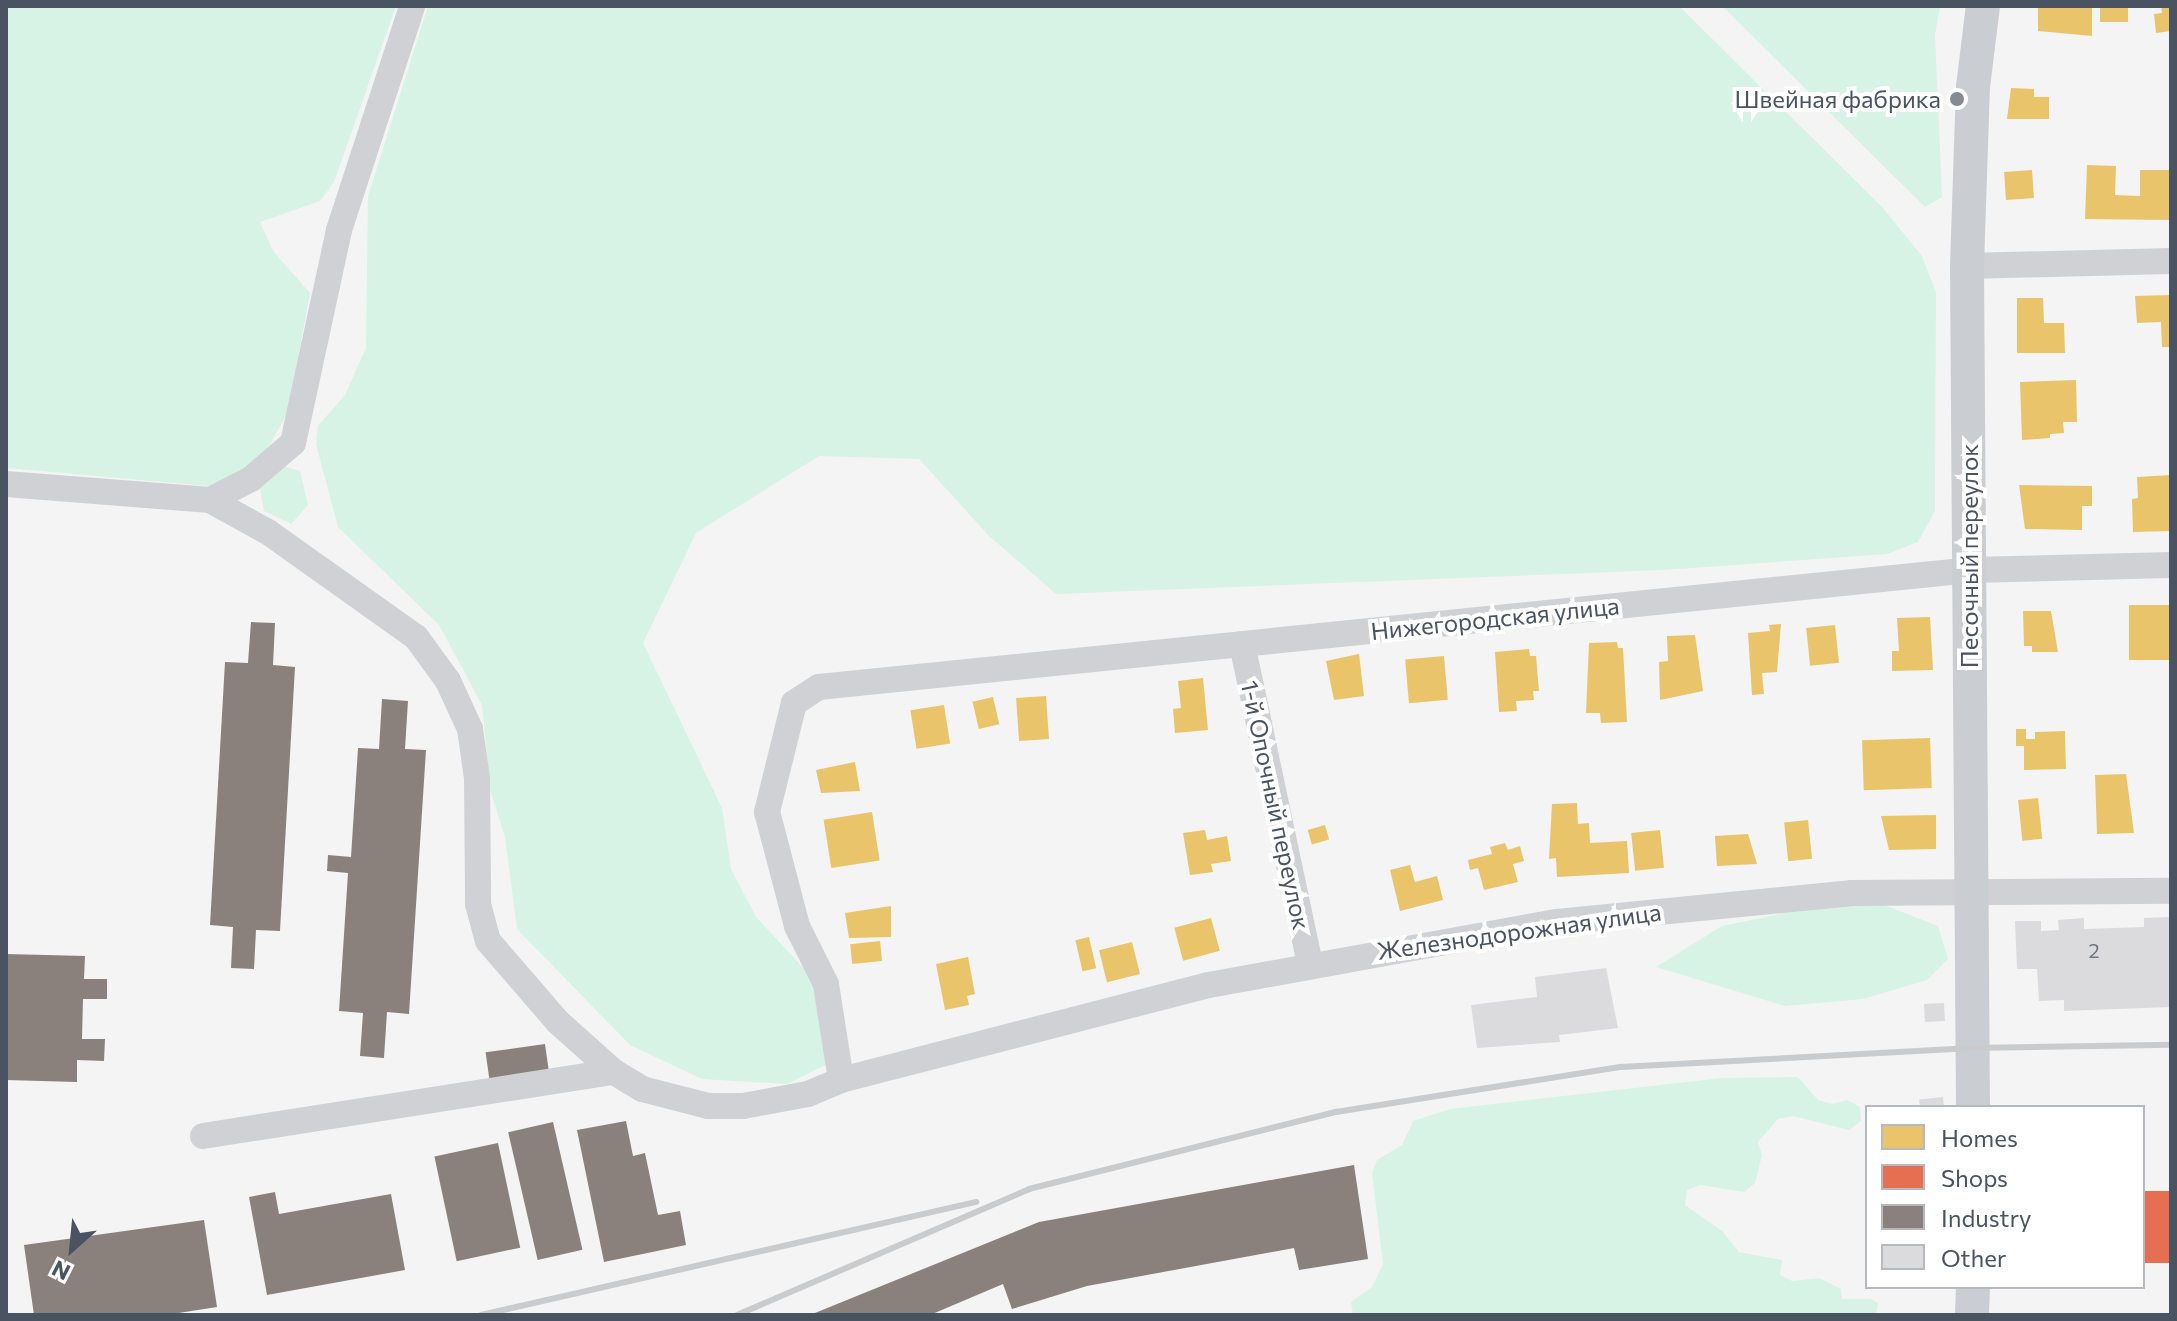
<!DOCTYPE html>
<meta charset="utf-8">
<style>
body{margin:0}
#map{position:relative;width:2177px;height:1321px;overflow:hidden;background:#f4f4f4;font-family:Commissioner,sans-serif}
div>[style]{position:absolute}
[style*='--x']{left:calc(var(--x)*1px);top:calc(var(--y)*1px);width:calc(var(--w)*1px);rotate:calc(var(--a)*1deg)}
.green>*{inset:0;background:#d7f3e5}
.homes>*{inset:0;background:#e9c46a;transform-origin:0 0}
.shops>*{inset:0;background:#e76f51;transform-origin:0 0}
.industry>*{inset:0;background:#8a817c;transform-origin:0 0}
.building>*{inset:0;background:#dbdbde;transform-origin:0 0}
.minor>*{height:26px;margin:-13px;padding:0 13px;transform-origin:13px;border-radius:13px;background:#cfd1d4}
.major>*{height:34px;margin:-17px;padding:0 17px;transform-origin:17px;border-radius:17px;background:#caced2}
.rail>*{height:6px;margin:-3px;padding:0 3px;transform-origin:3px;border-radius:3px;background:#cacbcd}
.dots>*{width:22px;height:22px;translate:-50% -50%;box-sizing:border-box;border:4px solid #fff;border-radius:50%}
span{translate:-50% -50%;white-space:nowrap;text-align:center;line-height:1.15;-webkit-text-stroke:8px #fff;paint-order:stroke}
.number-label{font-size:20px;color:#6f7682}
.number-label span{-webkit-text-stroke-width:0}
.poi-label{font-size:24px;color:#495362}
.right{translate:-100% -50%;text-align:right}
.street-label{font-size:24px;color:#495362}
.frame{position:absolute;inset:0;border:8px solid #495362;pointer-events:none}
.legend{position:absolute;left:1865px;top:1105px;width:280px;height:184px;box-sizing:border-box;background:#fff;border:2px solid #b6bac0;margin:0;padding:10px 14px;list-style:none;font-size:24px;color:#495362}
.legend li{display:flex;align-items:center;gap:16px;height:40px}
.legend b{width:40px;border:2px solid #b6bac0}
.north{position:absolute;left:32px;top:1209px;width:80px;height:80px;-webkit-text-stroke:6px #fff;paint-order:stroke;rotate:207deg;font-size:22px;font-weight:700;line-height:32px;text-align:center;color:#495362}
.north::after{content:'';display:block;margin:auto;width:28px;height:36px;background:#495362;clip-path:polygon(50% 0,100% 100%,50% 72%,0 100%)}
</style>
<div id="map">
<div class="green">
<i style="clip-path:polygon(6px 6px,396px 6px,334px 182px,320px 201px,260px 222px,273px 251px,310px 293px,288px 412px,268px 448px,242px 475px,208px 486px,6px 468px)"></i>
<i style="clip-path:polygon(428px 6px,1679px 6px,1882px 207px,1922px 256px,1936px 293px,1935px 511px,1918px 542px,1887px 554px,1664px 570px,1056px 594px,989px 536px,919px 459px,819px 456px,696px 533px,643px 643px,722px 808px,731px 869px,756px 917px,810px 975px,826px 1015px,829px 1063px,787px 1084px,702px 1079px,630px 1045px,517px 929px,505px 837px,491px 793px,482px 705px,439px 625px,338px 527px,316px 444px,318px 426px,345px 395px,366px 348px,368px 196px)"></i>
<i style="clip-path:polygon(1722px 6px,1940px 6px,1935px 35px,1942px 197px,1925px 207px)"></i>
<i style="clip-path:polygon(280px 465px,300px 471px,308px 505px,291px 524px,264px 511px,260px 489px)"></i>
<i style="clip-path:polygon(1879px 903px,1938px 926px,1948px 959px,1927px 980px,1863px 999px,1785px 1006px,1656px 967px,1722px 926px,1813px 907px)"></i>
<i style="clip-path:polygon(1798px 1077px,1818px 1100px,1832px 1104px,1847px 1100px,1860px 1107px,1861px 1121px,1849px 1130px,1793px 1116px,1778px 1119px,1758px 1142px,1762px 1155px,1755px 1183px,1744px 1192px,1701px 1185px,1687px 1190px,1685px 1205px,1722px 1231px,1739px 1252px,1782px 1260px,1780px 1275px,1792px 1281px,1819px 1278px,1841px 1289px,1842px 1299px,1871px 1299px,1878px 1303px,1876px 1315px,1353px 1314px,1351px 1302px,1372px 1287px,1383px 1264px,1372px 1173px,1377px 1160px,1402px 1145px,1413px 1121px,1450px 1109px,1722px 1078px)"></i>
</div>
<div class="homes">
<i style="clip-path:polygon(2038px 6px,2092px 6px,2092px 36px,2038px 31px)"></i>
<i style="left:2100px;top:6px;width:28px;height:16px"></i>
<i style="clip-path:polygon(2161px 6px,2171px 6px,2171px 31px,2156px 33px,2154px 14px,2162px 13px)"></i>
<i style="clip-path:polygon(2011px 88px,2034px 89px,2034px 97px,2049px 97px,2049px 119px,2007px 119px)"></i>
<i style="clip-path:polygon(2087px 165px,2116px 166px,2115px 195px,2140px 196px,2140px 170px,2171px 170px,2171px 220px,2085px 219px)"></i>
<i style="left:2032px;top:170px;width:28px;height:28px;rotate:86deg"></i>
<i style="clip-path:polygon(2171px 295px,2171px 347px,2162px 347px,2161px 322px,2137px 323px,2135px 296px)"></i>
<i style="clip-path:polygon(2017px 298px,2043px 298px,2044px 323px,2064px 323px,2065px 353px,2017px 353px)"></i>
<i style="clip-path:polygon(2076px 380px,2077px 422px,2063px 422px,2064px 433px,2050px 434px,2050px 438px,2022px 440px,2020px 382px)"></i>
<i style="clip-path:polygon(2171px 475px,2171px 531px,2133px 532px,2132px 499px,2138px 498px,2137px 477px)"></i>
<i style="clip-path:polygon(2019px 485px,2092px 486px,2092px 506px,2082px 506px,2082px 530px,2025px 529px)"></i>
<i style="left:2171px;top:605px;width:55px;height:42px;rotate:90deg"></i>
<i style="clip-path:polygon(2023px 611px,2051px 611px,2058px 652px,2032px 652px,2032px 646px,2024px 646px)"></i>
<i style="clip-path:polygon(1930px 617px,1933px 670px,1892px 671px,1892px 651px,1899px 651px,1897px 618px)"></i>
<i style="clip-path:polygon(1781px 624px,1777px 672px,1762px 673px,1764px 694px,1752px 695px,1748px 633px,1770px 631px,1769px 625px)"></i>
<i style="left:1835px;top:625px;width:38px;height:29px;rotate:84deg"></i>
<i style="clip-path:polygon(1695px 635px,1703px 691px,1660px 700px,1659px 662px,1668px 661px,1667px 636px)"></i>
<i style="clip-path:polygon(1617px 642px,1618px 648px,1623px 648px,1627px 722px,1601px 723px,1600px 713px,1586px 713px,1589px 643px)"></i>
<i style="clip-path:polygon(1529px 649px,1530px 656px,1536px 656px,1539px 691px,1533px 691px,1534px 700px,1516px 701px,1517px 711px,1499px 712px,1495px 652px)"></i>
<i style="clip-path:polygon(1359px 654px,1364px 696px,1334px 700px,1326px 661px)"></i>
<i style="left:1444px;top:656px;width:44px;height:39px;rotate:85deg"></i>
<i style="clip-path:polygon(1203px 678px,1208px 730px,1175px 733px,1173px 709px,1181px 708px,1178px 681px)"></i>
<i style="left:1046px;top:696px;width:43px;height:30px;rotate:86deg"></i>
<i style="left:993px;top:697px;width:28px;height:21px;rotate:77deg"></i>
<i style="left:944px;top:705px;width:39px;height:34px;rotate:81deg"></i>
<i style="clip-path:polygon(2016px 729px,2026px 729px,2026px 739px,2035px 739px,2035px 732px,2065px 731px,2066px 769px,2024px 770px,2024px 746px,2016px 746px)"></i>
<i style="left:1930px;top:738px;width:50px;height:68px;rotate:88deg"></i>
<i style="clip-path:polygon(855px 762px,860px 791px,821px 793px,816px 770px)"></i>
<i style="clip-path:polygon(2126px 774px,2134px 833px,2097px 834px,2095px 775px)"></i>
<i style="left:2038px;top:798px;width:41px;height:20px;rotate:84deg"></i>
<i style="clip-path:polygon(1577px 803px,1578px 824px,1589px 823px,1590px 843px,1627px 841px,1629px 873px,1557px 877px,1556px 858px,1549px 859px,1552px 804px)"></i>
<i style="left:872px;top:812px;width:49px;height:49px;rotate:81deg"></i>
<i style="clip-path:polygon(1936px 815px,1936px 849px,1889px 850px,1881px 816px)"></i>
<i style="left:1808px;top:820px;width:39px;height:24px;rotate:84deg"></i>
<i style="left:1325px;top:825px;width:15px;height:18px;rotate:74deg"></i>
<i style="clip-path:polygon(1205px 830px,1207px 840px,1227px 836px,1231px 861px,1211px 864px,1213px 872px,1190px 875px,1183px 833px)"></i>
<i style="left:1660px;top:830px;width:38px;height:29px;rotate:84deg"></i>
<i style="clip-path:polygon(1748px 834px,1757px 864px,1717px 866px,1715px 836px)"></i>
<i style="clip-path:polygon(1505px 843px,1508px 850px,1520px 846px,1524px 861px,1513px 864px,1518px 882px,1484px 890px,1478px 868px,1470px 870px,1468px 860px,1492px 854px,1490px 847px)"></i>
<i style="clip-path:polygon(1410px 865px,1415px 882px,1437px 876px,1443px 900px,1400px 911px,1390px 870px)"></i>
<i style="clip-path:polygon(891px 906px,891px 937px,849px 938px,845px 913px)"></i>
<i style="left:1211px;top:918px;width:34px;height:38px;rotate:75deg"></i>
<i style="left:1089px;top:937px;width:32px;height:14px;rotate:77deg"></i>
<i style="left:880px;top:941px;width:20px;height:30px;rotate:84deg"></i>
<i style="left:1132px;top:942px;width:33px;height:34px;rotate:76deg"></i>
<i style="clip-path:polygon(968px 957px,975px 994px,967px 996px,969px 1005px,945px 1010px,936px 964px)"></i>
</div>
<div class="shops">
<i style="left:2171px;top:1191px;width:72px;height:28px;rotate:90deg"></i>
</div>
<div class="industry">
<i style="clip-path:polygon(251px 622px,275px 623px,273px 665px,295px 667px,280px 931px,256px 930px,254px 969px,231px 968px,233px 927px,210px 925px,225px 662px,248px 663px)"></i>
<i style="clip-path:polygon(382px 699px,408px 701px,405px 749px,426px 750px,409px 1014px,387px 1012px,384px 1058px,360px 1056px,363px 1013px,339px 1011px,348px 873px,327px 871px,328px 855px,351px 857px,358px 748px,379px 749px)"></i>
<i style="clip-path:polygon(6px 954px,85px 956px,84px 979px,107px 979px,107px 999px,83px 999px,82px 1039px,105px 1039px,104px 1061px,77px 1060px,77px 1082px,6px 1080px)"></i>
<i style="left:545px;top:1044px;width:27px;height:60px;rotate:82deg"></i>
<i style="clip-path:polygon(626px 1121px,633px 1156px,645px 1153px,658px 1215px,680px 1211px,686px 1245px,604px 1262px,577px 1130px)"></i>
<i style="left:553px;top:1122px;width:131px;height:46px;rotate:77deg"></i>
<i style="left:498px;top:1143px;width:107px;height:65px;rotate:78deg"></i>
<i style="clip-path:polygon(1354px 1165px,1368px 1259px,1299px 1270px,1294px 1248px,1087px 1286px,1012px 1309px,1003px 1284px,930px 1315px,810px 1315px,1039px 1222px)"></i>
<i style="clip-path:polygon(275px 1192px,279px 1214px,391px 1194px,405px 1270px,267px 1295px,249px 1197px)"></i>
<i style="clip-path:polygon(204px 1220px,217px 1307px,166px 1315px,34px 1315px,24px 1245px)"></i>
</div>
<div class="building">
<i style="clip-path:polygon(2170px 917px,2171px 1007px,2064px 1011px,2064px 1000px,2039px 1001px,2037px 969px,2017px 969px,2015px 921px,2041px 921px,2041px 931px,2059px 930px,2058px 920px,2084px 918px,2084px 929px,2144px 927px,2144px 918px)"></i>
<i style="clip-path:polygon(1606px 968px,1618px 1028px,1559px 1035px,1560px 1042px,1477px 1048px,1471px 1005px,1537px 997px,1535px 977px)"></i>
<i style="left:1944px;top:1003px;width:18px;height:20px;rotate:87deg"></i>
<i style="left:1943px;top:1097px;width:10px;height:24px;rotate:84deg"></i>
</div>
<div class="minor">
<i style="--x:1967;--y:266;--w:204;--a:-1.4"></i>
<i style="--x:6;--y:484;--w:205;--a:4.5"></i>
<i style="--x:210;--y:500;--w:66;--a:28.9"></i>
<i style="--x:268;--y:532;--w:181;--a:35.4"></i>
<i style="--x:416;--y:637;--w:54;--a:54"></i>
<i style="--x:448;--y:681;--w:53;--a:65.4"></i>
<i style="--x:470;--y:729;--w:49;--a:81.9"></i>
<i style="--x:477;--y:778;--w:126;--a:89.5"></i>
<i style="--x:478;--y:904;--w:38;--a:75"></i>
<i style="--x:488;--y:941;--w:107;--a:49.2"></i>
<i style="--x:558;--y:1022;--w:75;--a:41.8"></i>
<i style="--x:614;--y:1072;--w:33;--a:31"></i>
<i style="--x:642;--y:1089;--w:68;--a:14.4"></i>
<i style="--x:708;--y:1106;--w:35;--a:0"></i>
<i style="--x:743;--y:1106;--w:66;--a:-10.5"></i>
<i style="--x:808;--y:1094;--w:36;--a:-23"></i>
<i style="--x:841;--y:1080;--w:380;--a:-14.5"></i>
<i style="--x:1209;--y:985;--w:354;--a:-10.3"></i>
<i style="--x:1557;--y:922;--w:295;--a:-5.6"></i>
<i style="--x:1851;--y:893;--w:320;--a:-0.4"></i>
<i style="--x:210;--y:500;--w:46;--a:-27.1"></i>
<i style="--x:251;--y:479;--w:55;--a:-40.6"></i>
<i style="--x:293;--y:443;--w:218;--a:-77.8"></i>
<i style="--x:339;--y:230;--w:236;--a:-71.9"></i>
<i style="--x:1242;--y:644;--w:328;--a:78"></i>
<i style="--x:841;--y:1080;--w:97;--a:-98.9"></i>
<i style="--x:826;--y:984;--w:65;--a:-116.6"></i>
<i style="--x:797;--y:926;--w:118;--a:-104.7"></i>
<i style="--x:767;--y:812;--w:112;--a:-76.1"></i>
<i style="--x:794;--y:703;--w:30;--a:-33"></i>
<i style="--x:819;--y:687;--w:1157;--a:-5.8"></i>
<i style="--x:1970;--y:570;--w:201;--a:-1.4"></i>
<i style="--x:203;--y:1136;--w:416;--a:-8.9"></i>
</div>
<div class="major">
<i style="--x:1973;--y:1107;--w:841;--a:-90.41"></i>
<i style="--x:1967;--y:266;--w:179;--a:-88.1"></i>
<i style="--x:1973;--y:87;--w:82;--a:-83"></i>
<i style="--x:1972;--y:1315;--w:28;--a:-88"></i>
</div>
<div class="rail">
<i style="--x:481;--y:1315;--w:508;--a:-12.86"></i>
<i style="--x:737;--y:1315;--w:318;--a:-23.3"></i>
<i style="--x:1029;--y:1189;--w:317;--a:-14.1"></i>
<i style="--x:1336;--y:1112;--w:289;--a:-9"></i>
<i style="--x:1621;--y:1067;--w:352;--a:-3.1"></i>
<i style="--x:1972;--y:1048;--w:199;--a:-0.9"></i>
</div>
<div class="dots">
<i style="left:1957px;top:99px;background:#858b95"></i>
</div>
<div class="number-label">
<span style="left:2094px;top:950px">2</span>
</div>
<div class="poi-label">
<span class="right" style="left:1941px;top:99px">Швейная фабрика</span>
</div>
<div class="street-label">
<span style="left:1969px;top:556px;rotate:-90deg">Песочный переулок</span>
<span style="left:1495px;top:618px;rotate:-6deg">Нижегородская улица</span>
<span style="left:1276px;top:805px;rotate:78deg">1-й Опочный переулок</span>
<span style="left:1519px;top:931px;rotate:-8deg">Железнодорожная улица</span>
</div>
<div class="frame"></div>
<ul class="legend">
<li><b style="height:22px;background:#e9c46a"></b>Homes</li>
<li><b style="height:22px;background:#e76f51"></b>Shops</li>
<li><b style="height:22px;background:#8a817c"></b>Industry</li>
<li><b style="height:22px;background:#dbdbde"></b>Other</li>
</ul>
<div class="north">N</div>
</div>
